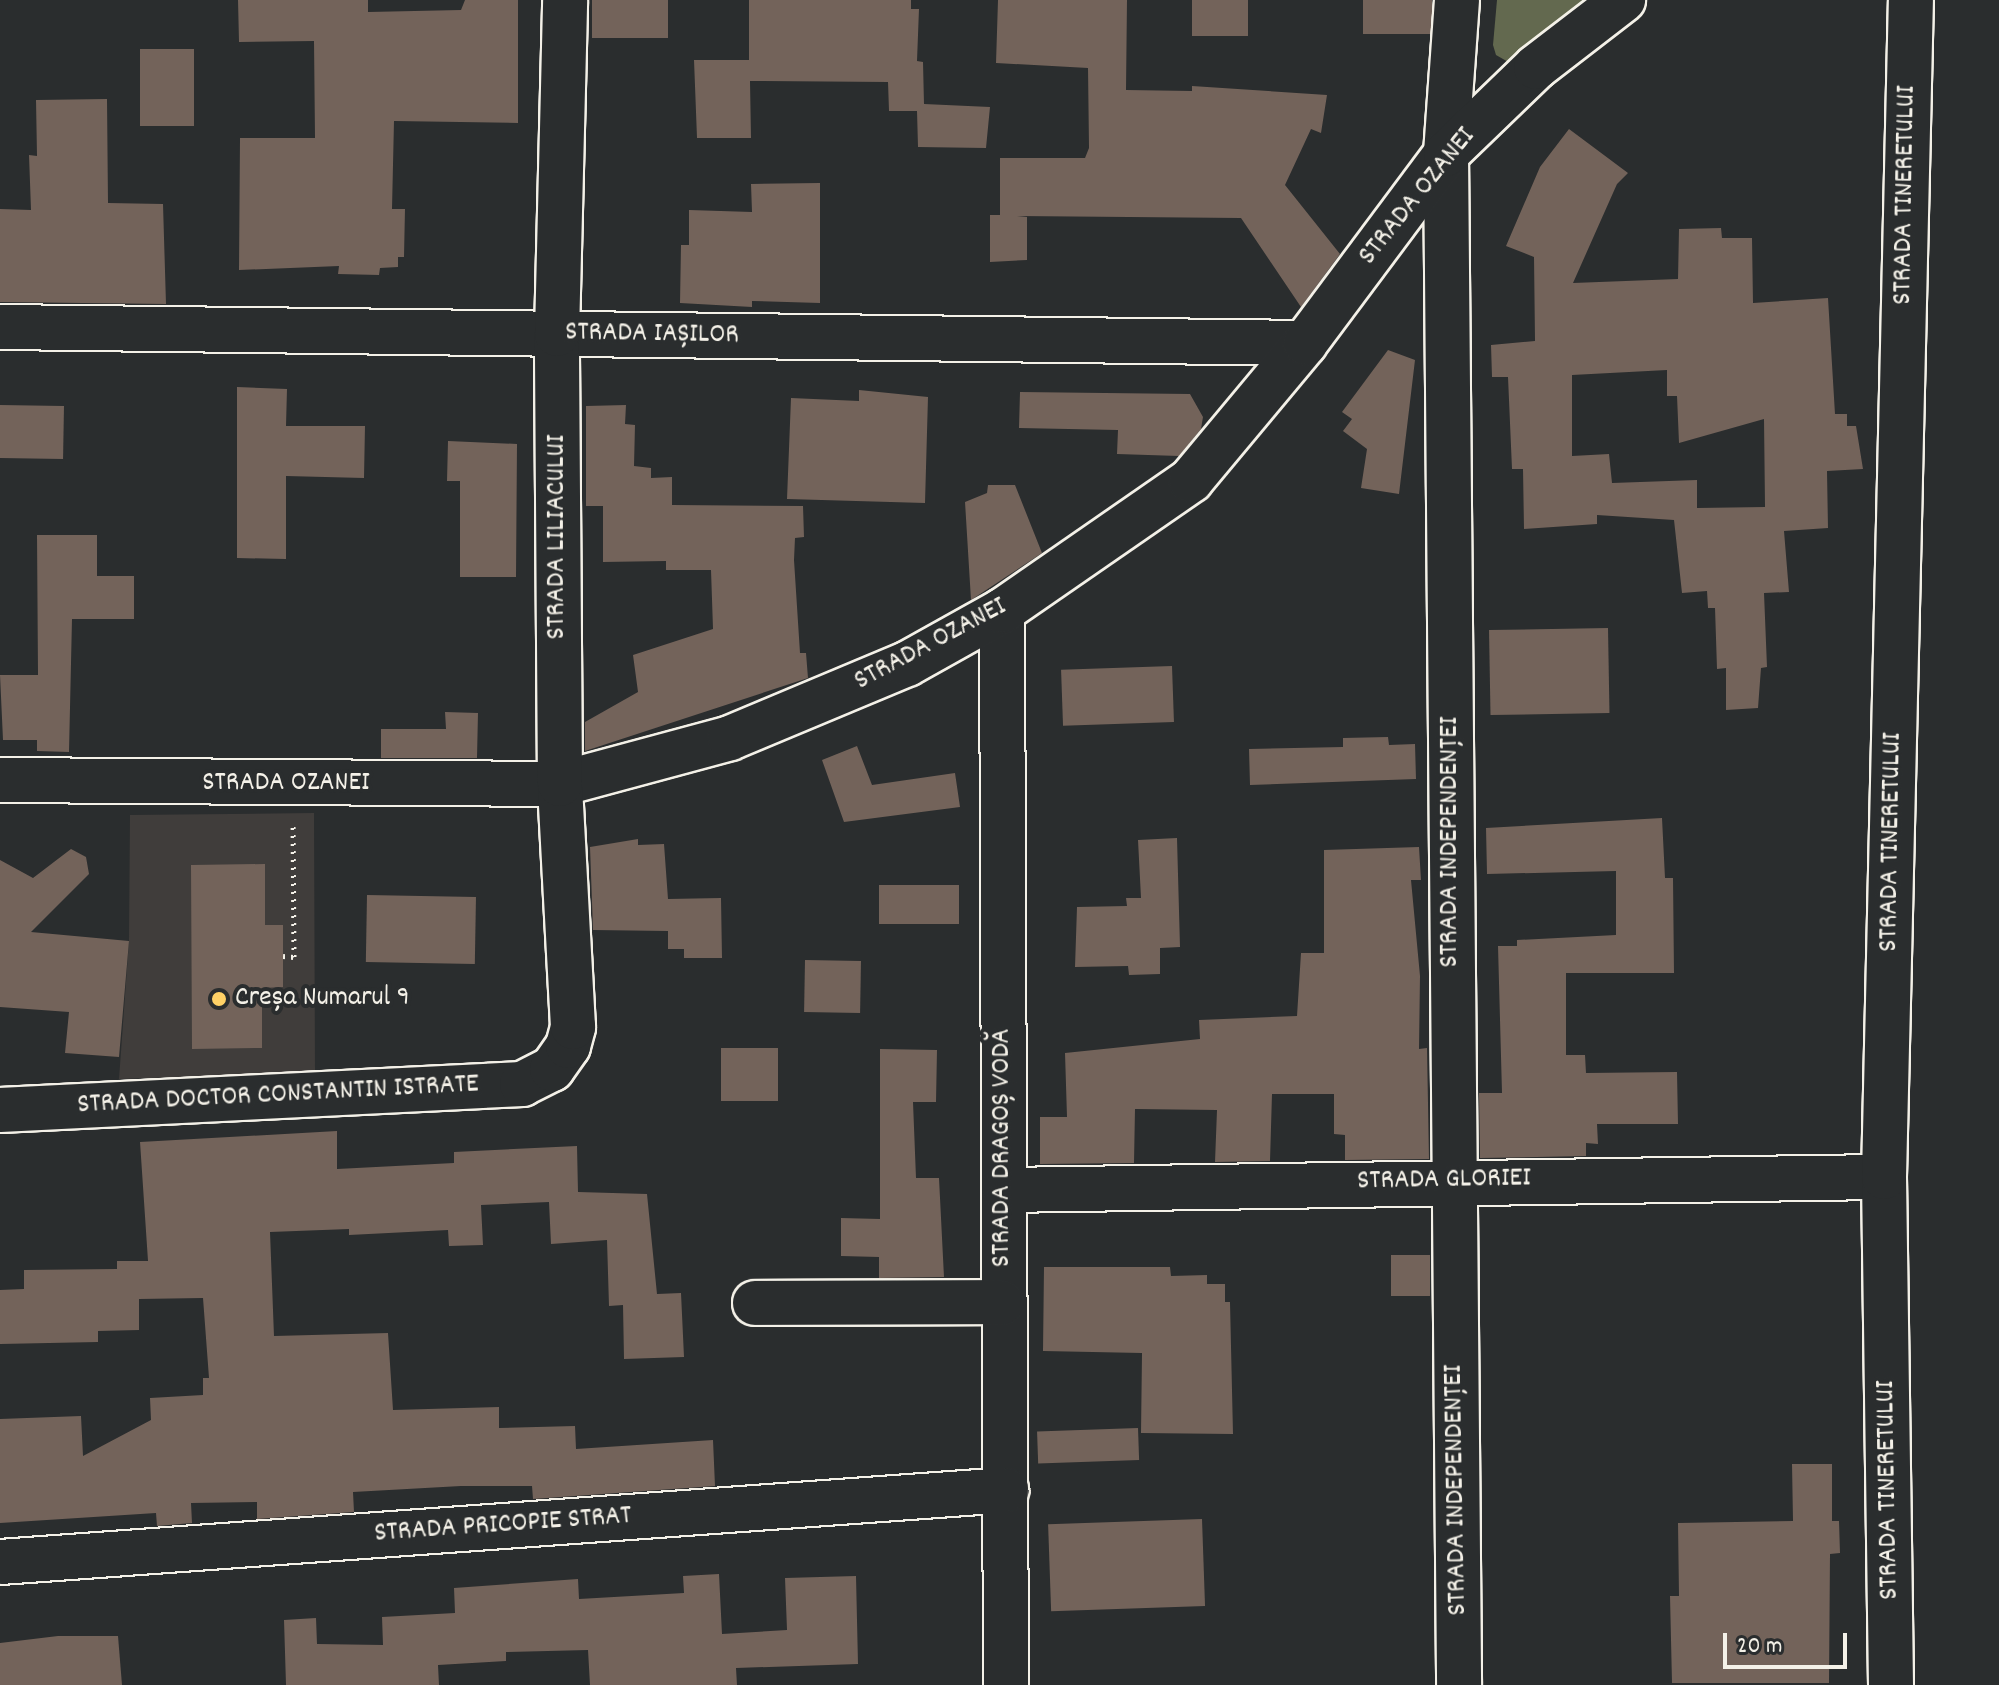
<!DOCTYPE html>
<meta charset="utf-8">
<style>
body{margin:0}
#map{position:relative;width:1999px;height:1685px;overflow:hidden;background:#2a2d2e;font-family:Dekko,sans-serif}
div>[style]{position:absolute}
[style*='--x']{left:calc(var(--x)*1px);top:calc(var(--y)*1px);width:calc(var(--w)*1px);rotate:calc(var(--a)*1deg)}
.built>*{inset:0;background:#403d3b}
.green>*{inset:0;background:#63694f}
.building>*{inset:0;background:#73635a;transform-origin:0 0}
.path>*{height:5px;margin-top:-2.5px;transform-origin:0;background:repeating-linear-gradient(90deg,#f4f1e8 0 2px,transparent 0 8px)}
.roads{filter:drop-shadow(2px 0 #f4f1e8) drop-shadow(-2px 0 #f4f1e8) drop-shadow(0 2px #f4f1e8) drop-shadow(0 -2px #f4f1e8)}
.street>*{height:44px;margin:-22px;padding:0 22px;transform-origin:22px;border-radius:22px;background:#2a2d2e}
.dots>*{width:22px;height:22px;translate:-50% -50%;box-sizing:border-box;border:4px solid #2a2d2e;border-radius:50%}
span{translate:-50% -50%;white-space:nowrap;text-align:center;line-height:1.15;-webkit-text-stroke:8px #2a2d2e;paint-order:stroke}
.street-label{font-size:28px;color:#f4f1e8}
.poi-label{font-size:28px;color:#f4f1e8}
.left{translate:0 -50%;text-align:left}
.scale{position:absolute;left:1723px;top:1633px;width:124px;height:36px;box-sizing:border-box;border:4px solid #f4f1e8;border-top:0;padding-left:10px;font-size:24px;line-height:28px;white-space:nowrap;color:#f4f1e8;-webkit-text-stroke:6px #2a2d2e;paint-order:stroke}
</style>
<div id="map">
<div class="built">
<i style="clip-path:polygon(314px 813px,315px 1073px,119px 1079px,129px 941px,130px 815px)"></i>
</div>
<div class="green">
<i style="clip-path:polygon(1497px 0,1587px 0,1510px 63px,1496px 55px,1493px 45px)"></i>
</div>
<div class="building">
<i style="clip-path:polygon(238px 0,368px 0,368px 12px,461px 10px,465px 0,518px 0,518px 123px,394px 121px,392px 209px,405px 209px,404px 257px,398px 257px,398px 267px,380px 268px,379px 275px,338px 274px,339px 266px,239px 270px,240px 138px,315px 138px,314px 41px,239px 42px)"></i>
<i style="left:592px;top:0;width:76px;height:38px"></i>
<i style="clip-path:polygon(749px 0,911px 0,911px 9px,919px 9px,917px 61px,923px 62px,924px 104px,990px 107px,986px 148px,918px 147px,917px 111px,889px 111px,888px 82px,750px 81px,751px 138px,697px 138px,694px 60px,749px 60px)"></i>
<i style="clip-path:polygon(998px 0,1127px 0,1126px 90px,1192px 91px,1192px 86px,1327px 95px,1321px 133px,1311px 129px,1285px 185px,1340px 254px,1301px 307px,1241px 218px,1017px 216px,1027px 217px,1027px 260px,990px 262px,990px 215px,1000px 215px,1000px 158px,1085px 158px,1089px 148px,1088px 68px,996px 63px)"></i>
<i style="left:1192px;top:0;width:56px;height:36px"></i>
<i style="left:1363px;top:0;width:69px;height:34px"></i>
<i style="left:140px;top:49px;width:54px;height:77px"></i>
<i style="clip-path:polygon(107px 99px,108px 203px,163px 204px,166px 304px,0 302px,0 209px,31px 210px,29px 155px,37px 156px,36px 100px)"></i>
<i style="clip-path:polygon(evenodd,1569px 129px,1628px 173px,1617px 184px,1573px 283px,1678px 279px,1679px 229px,1721px 228px,1722px 238px,1752px 238px,1753px 303px,1828px 298px,1835px 414px,1847px 414px,1847px 426px,1856px 426px,1863px 469px,1827px 471px,1828px 528px,1784px 531px,1789px 592px,1764px 593px,1767px 667px,1761px 668px,1758px 708px,1726px 710px,1726px 668px,1717px 669px,1715px 608px,1708px 608px,1707px 591px,1682px 593px,1674px 520px,1597px 515px,1597px 524px,1524px 529px,1523px 469px,1512px 469px,1508px 377px,1492px 377px,1491px 345px,1535px 341px,1534px 257px,1506px 246px,1540px 167px,1569px 129px,1667px 370px,1667px 396px,1677px 396px,1679px 443px,1764px 419px,1765px 507px,1697px 508px,1697px 480px,1612px 483px,1609px 454px,1572px 456px,1572px 375px,1667px 370px)"></i>
<i style="clip-path:polygon(820px 183px,820px 303px,752px 301px,752px 307px,680px 303px,681px 245px,689px 245px,689px 210px,752px 212px,751px 184px)"></i>
<i style="clip-path:polygon(1388px 350px,1415px 360px,1399px 494px,1361px 488px,1367px 449px,1343px 431px,1352px 419px,1342px 412px)"></i>
<i style="clip-path:polygon(237px 387px,287px 389px,286px 426px,365px 426px,364px 478px,286px 476px,286px 559px,237px 558px)"></i>
<i style="clip-path:polygon(859px 390px,928px 397px,925px 503px,787px 499px,791px 398px,859px 401px)"></i>
<i style="clip-path:polygon(1020px 392px,1190px 394px,1203px 417px,1201px 429px,1179px 456px,1117px 454px,1118px 430px,1019px 428px)"></i>
<i style="left:0;top:405px;width:64px;height:53px;rotate:1deg"></i>
<i style="clip-path:polygon(626px 405px,625px 424px,635px 425px,634px 466px,651px 468px,651px 478px,672px 477px,672px 505px,803px 506px,804px 537px,795px 538px,794px 560px,800px 653px,806px 653px,808px 678px,585px 751px,585px 722px,638px 692px,633px 655px,713px 629px,711px 570px,666px 570px,666px 561px,603px 562px,603px 506px,586px 506px,586px 406px)"></i>
<i style="clip-path:polygon(448px 441px,517px 444px,516px 577px,460px 577px,460px 481px,447px 481px)"></i>
<i style="clip-path:polygon(988px 485px,1015px 485px,1042px 553px,971px 600px,965px 502px,987px 493px)"></i>
<i style="clip-path:polygon(37px 535px,97px 535px,97px 576px,134px 576px,134px 619px,72px 619px,69px 752px,37px 751px,37px 740px,3px 740px,0 675px,38px 675px)"></i>
<i style="left:1608px;top:628px;width:85px;height:119px;rotate:89deg"></i>
<i style="left:1172px;top:666px;width:56px;height:111px;rotate:88deg"></i>
<i style="clip-path:polygon(445px 712px,478px 713px,477px 758px,381px 758px,381px 729px,446px 729px)"></i>
<i style="clip-path:polygon(1388px 737px,1389px 745px,1415px 744px,1416px 779px,1250px 785px,1249px 749px,1343px 747px,1343px 738px)"></i>
<i style="clip-path:polygon(857px 746px,872px 785px,955px 773px,960px 807px,844px 822px,822px 760px)"></i>
<i style="clip-path:polygon(1662px 818px,1665px 878px,1673px 878px,1674px 973px,1566px 973px,1566px 1055px,1585px 1055px,1586px 1073px,1677px 1072px,1678px 1124px,1597px 1124px,1598px 1144px,1586px 1143px,1586px 1156px,1480px 1158px,1479px 1093px,1502px 1093px,1498px 946px,1517px 946px,1517px 940px,1616px 935px,1616px 871px,1487px 874px,1486px 828px)"></i>
<i style="clip-path:polygon(1177px 838px,1180px 947px,1160px 948px,1160px 974px,1129px 975px,1128px 966px,1075px 967px,1077px 907px,1127px 906px,1126px 898px,1141px 898px,1138px 840px)"></i>
<i style="clip-path:polygon(638px 839px,638px 845px,664px 844px,668px 899px,721px 898px,722px 958px,684px 958px,684px 949px,668px 949px,668px 931px,593px 930px,590px 847px)"></i>
<i style="clip-path:polygon(1419px 847px,1421px 880px,1411px 880px,1420px 976px,1419px 1049px,1427px 1048px,1429px 1159px,1345px 1160px,1345px 1135px,1334px 1134px,1334px 1094px,1272px 1094px,1270px 1161px,1215px 1162px,1217px 1110px,1135px 1109px,1134px 1163px,1040px 1164px,1040px 1117px,1067px 1117px,1065px 1053px,1200px 1039px,1199px 1020px,1297px 1016px,1301px 953px,1324px 953px,1324px 850px)"></i>
<i style="clip-path:polygon(71px 849px,86px 857px,89px 874px,31px 932px,129px 941px,119px 1057px,65px 1053px,69px 1012px,0 1007px,0 860px,33px 878px)"></i>
<i style="clip-path:polygon(265px 864px,265px 925px,283px 925px,283px 987px,262px 988px,262px 1048px,192px 1049px,191px 865px)"></i>
<i style="left:959px;top:885px;width:39px;height:80px;rotate:90deg"></i>
<i style="left:367px;top:895px;width:109px;height:67px;rotate:1deg"></i>
<i style="left:805px;top:960px;width:56px;height:52px;rotate:1deg"></i>
<i style="left:721px;top:1048px;width:57px;height:53px"></i>
<i style="clip-path:polygon(880px 1049px,937px 1050px,936px 1102px,913px 1102px,916px 1178px,939px 1178px,944px 1277px,879px 1278px,879px 1257px,841px 1256px,841px 1218px,880px 1219px)"></i>
<i style="clip-path:polygon(337px 1131px,337px 1169px,454px 1163px,454px 1152px,577px 1146px,578px 1192px,647px 1194px,657px 1294px,681px 1293px,684px 1357px,624px 1359px,623px 1305px,609px 1306px,607px 1240px,551px 1244px,549px 1202px,481px 1205px,483px 1245px,449px 1246px,448px 1230px,349px 1235px,349px 1229px,270px 1232px,274px 1336px,388px 1333px,393px 1410px,499px 1407px,499px 1428px,575px 1426px,576px 1449px,713px 1440px,715px 1486px,533px 1499px,532px 1486px,461px 1486px,353px 1492px,354px 1512px,257px 1519px,257px 1502px,191px 1503px,192px 1523px,157px 1526px,156px 1513px,0 1523px,0 1419px,81px 1416px,83px 1456px,151px 1420px,150px 1398px,203px 1395px,203px 1378px,209px 1378px,203px 1298px,139px 1299px,139px 1330px,98px 1331px,98px 1342px,0 1344px,0 1290px,24px 1289px,24px 1270px,117px 1269px,117px 1261px,148px 1261px,140px 1142px)"></i>
<i style="left:1430px;top:1255px;width:41px;height:39px;rotate:90deg"></i>
<i style="clip-path:polygon(1044px 1267px,1170px 1267px,1171px 1276px,1207px 1275px,1207px 1284px,1225px 1284px,1225px 1302px,1230px 1302px,1233px 1434px,1141px 1433px,1142px 1353px,1043px 1351px)"></i>
<i style="left:1138px;top:1428px;width:32px;height:101px;rotate:88deg"></i>
<i style="clip-path:polygon(1792px 1464px,1832px 1464px,1832px 1521px,1839px 1521px,1840px 1553px,1830px 1554px,1829px 1683px,1672px 1683px,1670px 1596px,1679px 1596px,1678px 1523px,1793px 1521px)"></i>
<i style="left:1202px;top:1519px;width:87px;height:154px;rotate:88deg"></i>
<i style="clip-path:polygon(719px 1574px,722px 1634px,787px 1630px,785px 1578px,856px 1576px,858px 1664px,736px 1668px,737px 1685px,590px 1685px,588px 1650px,506px 1652px,506px 1661px,438px 1665px,439px 1685px,286px 1685px,284px 1620px,316px 1618px,317px 1644px,383px 1645px,382px 1617px,455px 1613px,454px 1588px,578px 1579px,579px 1599px,684px 1593px,683px 1576px)"></i>
<i style="clip-path:polygon(58px 1636px,118px 1636px,122px 1685px,0 1685px,0 1643px)"></i>
</div>
<div class="path">
<i style="--x:283;--y:956;--w:11;--a:5"></i>
<i style="--x:294;--y:957;--w:131;--a:-90.4"></i>
</div>
<div class="roads">
<div class="street">
<i style="--x:1457;--y:0;--w:154;--a:94.1"></i>
<i style="--x:1446;--y:154;--w:1531;--a:89.51"></i>
<i style="--x:0;--y:327;--w:1305;--a:0.7"></i>
<i style="--x:1002;--y:611;--w:1074;--a:89.79"></i>
<i style="--x:0;--y:780;--w:560;--a:0.41"></i>
<i style="--x:560;--y:784;--w:176;--a:-15.1"></i>
<i style="--x:730;--y:738;--w:192;--a:-22.7"></i>
<i style="--x:907;--y:664;--w:109;--a:-29.2"></i>
<i style="--x:1002;--y:611;--w:230;--a:-34.7"></i>
<i style="--x:1191;--y:480;--w:178;--a:-50.2"></i>
<i style="--x:1305;--y:343;--w:236;--a:-53.3"></i>
<i style="--x:1446;--y:154;--w:125;--a:-44"></i>
<i style="--x:1536;--y:67;--w:110;--a:-37.6"></i>
<i style="--x:0;--y:1110;--w:523;--a:-2.85"></i>
<i style="--x:522;--y:1084;--w:34;--a:-27"></i>
<i style="--x:552;--y:1069;--w:28;--a:-55"></i>
<i style="--x:568;--y:1046;--w:20;--a:-75"></i>
<i style="--x:573;--y:1027;--w:243;--a:-93.1"></i>
<i style="--x:560;--y:784;--w:450;--a:-90.4"></i>
<i style="--x:557;--y:334;--w:334;--a:-88.6"></i>
<i style="--x:1004;--y:1190;--w:880;--a:-0.85"></i>
<i style="--x:755;--y:1303;--w:247;--a:-0.2"></i>
<i style="--x:0;--y:1562;--w:1009;--a:-4.09"></i>
<i style="--x:1891;--y:1685;--w:508;--a:-90.79"></i>
<i style="--x:1884;--y:1177;--w:1177;--a:-88.69"></i>
</div>
</div>
<div class="dots">
<i style="left:219px;top:999px;background:#ffd166"></i>
</div>
<div class="street-label">
<span style="left:1906px;top:195px;rotate:-89deg">STRADA TINERETULUI</span>
<span style="left:1418px;top:197px;rotate:-51deg">STRADA OZANEI</span>
<span style="left:652px;top:335px;rotate:1deg">STRADA IAȘILOR</span>
<span style="left:558px;top:537px;rotate:-90deg">STRADA LILIACULUI</span>
<span style="left:931px;top:645px;rotate:-28deg">STRADA OZANEI</span>
<span style="left:286px;top:784px">STRADA OZANEI</span>
<span style="left:1451px;top:842px;rotate:-90deg">STRADA INDEPENDENȚEI</span>
<span style="left:1892px;top:842px;rotate:-89deg">STRADA TINERETULUI</span>
<span style="left:278px;top:1096px;rotate:-3deg">STRADA DOCTOR CONSTANTIN ISTRATE</span>
<span style="left:1003px;top:1148px;rotate:-90deg">STRADA DRAGOȘ VODĂ</span>
<span style="left:1444px;top:1181px;rotate:-1deg">STRADA GLORIEI</span>
<span style="left:1457px;top:1490px;rotate:-91deg">STRADA INDEPENDENȚEI</span>
<span style="left:1889px;top:1490px;rotate:-91deg">STRADA TINERETULUI</span>
<span style="left:503px;top:1526px;rotate:-4deg">STRADA PRICOPIE STRAT</span>
</div>
<div class="poi-label">
<span class="left" style="left:235px;top:999px">Creșa Numarul 9</span>
</div>
<div class="scale">20 m</div>
</div>
